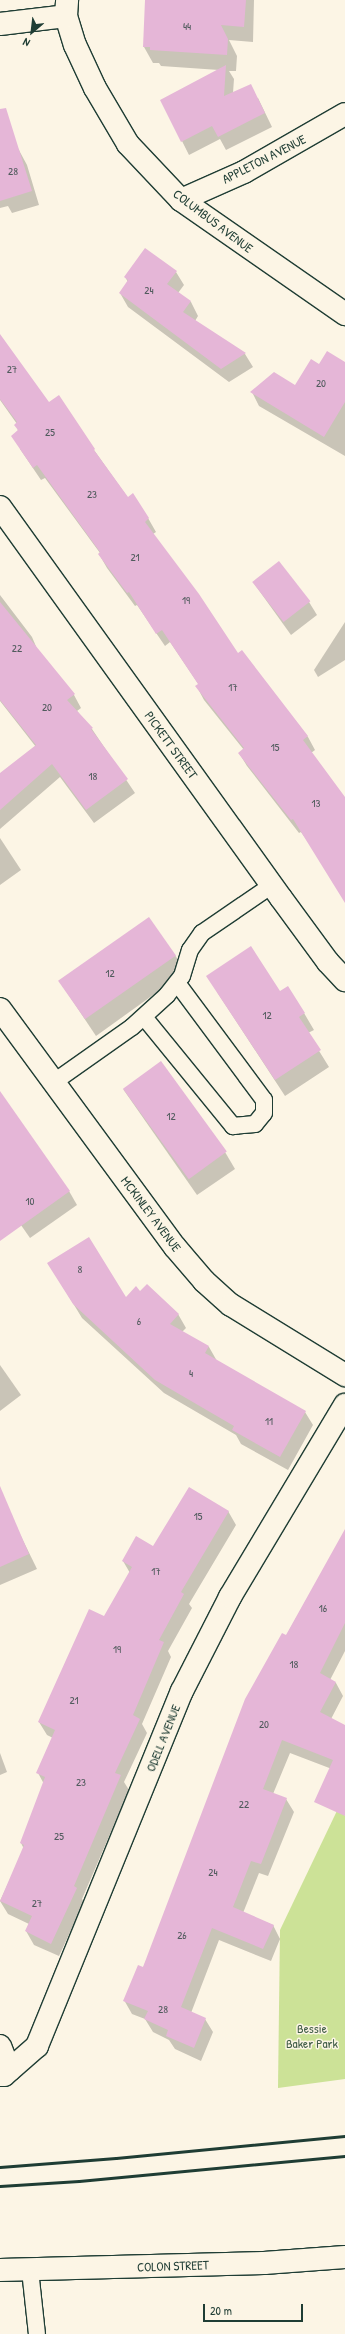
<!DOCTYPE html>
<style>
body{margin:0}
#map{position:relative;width:345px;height:2334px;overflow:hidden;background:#fcf5e5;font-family:"Patrick Hand",sans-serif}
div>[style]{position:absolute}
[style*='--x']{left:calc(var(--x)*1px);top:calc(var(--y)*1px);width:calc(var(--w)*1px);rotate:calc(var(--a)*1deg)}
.green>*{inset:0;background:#cce297}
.shadow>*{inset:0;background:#0003}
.building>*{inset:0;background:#e5b6d7;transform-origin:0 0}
.roads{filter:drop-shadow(1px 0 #1f3d34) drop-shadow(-1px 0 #1f3d34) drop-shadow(0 1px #1f3d34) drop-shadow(0 -1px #1f3d34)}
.lane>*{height:16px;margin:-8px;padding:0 8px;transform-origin:8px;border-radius:8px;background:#fcf5e5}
.street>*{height:22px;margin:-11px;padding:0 11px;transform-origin:11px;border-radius:11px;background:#fcf5e5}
.secondary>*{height:22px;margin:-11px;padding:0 11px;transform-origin:11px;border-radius:11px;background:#fcf5e5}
.rail>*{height:3px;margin:-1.5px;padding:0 1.5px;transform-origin:1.5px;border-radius:1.5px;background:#1f3d34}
span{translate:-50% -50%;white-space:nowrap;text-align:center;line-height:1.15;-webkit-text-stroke:3px #fcf5e5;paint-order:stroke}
.number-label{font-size:11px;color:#505b5d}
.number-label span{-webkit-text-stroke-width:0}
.street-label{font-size:13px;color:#1f3d34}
.park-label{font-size:13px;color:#425e48}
.north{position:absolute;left:12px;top:12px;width:40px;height:40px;-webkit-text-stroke:3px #fcf5e5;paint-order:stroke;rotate:208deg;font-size:11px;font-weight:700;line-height:16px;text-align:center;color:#1f3d34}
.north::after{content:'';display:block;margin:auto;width:14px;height:18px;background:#1f3d34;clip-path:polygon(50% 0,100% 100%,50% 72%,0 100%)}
.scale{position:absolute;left:203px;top:2304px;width:100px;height:18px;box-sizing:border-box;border:2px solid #1f3d34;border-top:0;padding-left:5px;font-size:12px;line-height:14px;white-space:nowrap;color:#1f3d34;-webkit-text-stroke:3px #fcf5e5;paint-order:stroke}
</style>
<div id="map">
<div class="green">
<i style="clip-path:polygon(345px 1794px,345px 2079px,278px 2088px,280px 1930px)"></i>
</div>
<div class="shadow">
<i style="clip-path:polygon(146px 0,254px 0,253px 42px,229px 40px,237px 56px,236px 71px,229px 71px,234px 79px,233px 93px,258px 98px,272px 127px,226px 150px,220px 139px,189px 155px,182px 141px,219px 70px,161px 66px,159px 63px,153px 63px,144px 47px)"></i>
<i style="clip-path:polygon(0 115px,27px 165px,39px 205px,12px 213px,8px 206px,0 208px)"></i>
<i style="clip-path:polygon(176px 272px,184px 285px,178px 293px,191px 302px,198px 316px,195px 321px,245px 354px,253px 367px,229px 382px,128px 307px,120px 293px,128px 282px,125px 277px)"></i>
<i style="clip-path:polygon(0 358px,94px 450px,128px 498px,148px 518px,156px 532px,153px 534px,238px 655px,242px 652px,308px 737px,315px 750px,311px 753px,345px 799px,345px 894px,301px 832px,299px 833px,247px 766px,239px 753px,244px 750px,204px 700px,197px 687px,199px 685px,170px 642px,165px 646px,137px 605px,135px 606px,107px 568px,99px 554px,100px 553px,45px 478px,41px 480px,20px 449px,17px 424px,0 400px)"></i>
<i style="clip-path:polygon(345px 363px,345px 456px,259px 406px,252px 392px,295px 387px,319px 365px)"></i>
<i style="clip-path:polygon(253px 582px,309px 602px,317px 615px,291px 635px)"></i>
<i style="clip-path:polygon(0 595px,32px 637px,38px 651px,74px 695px,81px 708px,77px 711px,92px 729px,135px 793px,94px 823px,60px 777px,0 829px,0 774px,36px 747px,0 701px)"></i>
<i style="clip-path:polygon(345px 622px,345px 660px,318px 677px,314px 670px)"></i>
<i style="clip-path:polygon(0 838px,21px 870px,0 885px)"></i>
<i style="clip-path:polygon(175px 955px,185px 972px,96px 1036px,60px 982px)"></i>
<i style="clip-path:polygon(217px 992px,279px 992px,304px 1013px,314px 1030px,308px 1033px,329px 1067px,285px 1096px)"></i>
<i style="clip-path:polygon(123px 1089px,225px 1152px,235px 1169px,197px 1195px)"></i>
<i style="clip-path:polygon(0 1102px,69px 1191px,77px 1205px,30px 1238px,0 1195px)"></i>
<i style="clip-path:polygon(57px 1277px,126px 1299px,140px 1292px,178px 1314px,186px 1328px,182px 1332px,209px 1347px,217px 1361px,305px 1412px,313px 1425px,288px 1470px,241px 1444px,236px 1435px,164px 1393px,82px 1318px)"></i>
<i style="clip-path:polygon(0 1365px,21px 1395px,0 1411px)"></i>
<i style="clip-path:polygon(228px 1511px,236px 1525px,189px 1604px,192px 1608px,168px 1651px,171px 1657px,142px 1724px,147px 1733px,124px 1782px,129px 1790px,82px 1899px,84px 1902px,59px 1956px,34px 1945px,26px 1931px,29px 1924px,8px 1914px,0 1901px,24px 1849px,21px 1843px,44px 1784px,38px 1773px,53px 1738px,47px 1735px,39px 1722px,105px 1617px,130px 1573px,123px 1561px)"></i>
<i style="clip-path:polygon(15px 1524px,37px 1569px,0 1585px,0 1530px)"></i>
<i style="clip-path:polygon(345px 1531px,345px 1651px,330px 1680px,336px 1683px,343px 1696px,331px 1719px,345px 1727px,345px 1774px,290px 1753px,273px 1794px,286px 1799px,294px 1812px,268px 1876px,259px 1873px,243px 1913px,273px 1925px,280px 1939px,271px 1961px,219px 1940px,191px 2013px,205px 2019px,213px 2032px,201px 2061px,175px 2049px,169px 2040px,153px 2032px,145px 2019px,132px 2014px,124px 2000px,143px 1968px,286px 1636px)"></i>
<i style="clip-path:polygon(0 1753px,7px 1772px,0 1775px)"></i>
</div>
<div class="building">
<i style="clip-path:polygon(145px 0,246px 0,244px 27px,221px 25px,228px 39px,227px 55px,150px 50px,150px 47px,143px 47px)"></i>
<i style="clip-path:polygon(226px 65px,224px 96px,251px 84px,265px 113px,218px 137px,212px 126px,181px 142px,160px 100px)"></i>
<i style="clip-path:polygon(6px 108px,32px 191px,0 201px,0 109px)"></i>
<i style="clip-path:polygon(145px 248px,177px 271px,167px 284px,191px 301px,183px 312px,246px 353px,221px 369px,119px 293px,128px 280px,124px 277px)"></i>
<i style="clip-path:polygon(0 334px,49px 402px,59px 395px,95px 449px,94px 450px,128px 497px,133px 493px,149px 518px,145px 522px,199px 594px,238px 653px,242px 650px,308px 736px,303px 740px,345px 797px,345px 903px,293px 819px,291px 820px,238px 753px,244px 748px,195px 686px,198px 684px,162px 630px,156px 634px,129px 592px,127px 593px,98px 554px,100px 552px,37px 465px,33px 468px,11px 436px,18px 430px,14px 425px,17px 422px,0 399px)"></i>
<i style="clip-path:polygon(327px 351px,345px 362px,345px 402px,324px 437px,250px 392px,274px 372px,295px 385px,311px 359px,319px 364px)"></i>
<i style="left:279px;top:561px;width:51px;height:34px;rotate:52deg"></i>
<i style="clip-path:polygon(0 602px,75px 694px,67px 700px,93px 728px,91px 729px,128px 779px,86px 810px,52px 764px,0 810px,0 773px,36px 745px,0 700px)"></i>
<i style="left:149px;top:917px;width:47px;height:111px;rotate:55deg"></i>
<i style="clip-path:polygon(251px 946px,280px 991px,288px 986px,305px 1013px,299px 1017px,321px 1050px,275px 1080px,206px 976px)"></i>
<i style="left:161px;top:1061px;width:112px;height:47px;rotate:54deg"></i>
<i style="clip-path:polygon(0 1091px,70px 1191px,0 1241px)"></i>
<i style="clip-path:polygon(89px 1237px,126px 1297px,136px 1286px,140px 1291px,147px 1284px,179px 1314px,170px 1324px,209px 1346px,205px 1353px,306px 1411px,280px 1457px,232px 1430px,234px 1426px,155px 1380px,73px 1304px,47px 1263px)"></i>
<i style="clip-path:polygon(0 1486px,29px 1554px,0 1567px)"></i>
<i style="clip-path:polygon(189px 1487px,229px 1511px,181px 1592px,184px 1594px,159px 1640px,164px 1642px,133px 1715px,140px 1719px,115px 1773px,121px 1775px,74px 1886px,77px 1888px,51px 1944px,25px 1931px,32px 1916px,0 1901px,24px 1845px,20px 1843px,45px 1777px,36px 1773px,55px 1730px,38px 1722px,89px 1609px,104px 1616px,132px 1567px,122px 1561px,136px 1536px,153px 1546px)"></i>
<i style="clip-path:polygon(345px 1529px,345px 1623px,320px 1673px,336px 1682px,320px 1712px,345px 1725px,345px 1816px,314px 1802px,333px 1760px,282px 1740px,263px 1789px,287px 1798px,261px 1864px,251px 1861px,233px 1907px,274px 1925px,263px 1949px,212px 1928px,181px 2007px,206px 2018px,194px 2048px,166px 2036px,168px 2030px,144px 2019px,148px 2011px,123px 2001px,138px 1965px,143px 1967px,245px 1699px,282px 1633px,286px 1635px)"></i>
</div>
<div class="roads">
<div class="lane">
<i style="--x:144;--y:1017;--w:141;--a:50.8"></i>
<i style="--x:233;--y:1126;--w:22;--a:-5"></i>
<i style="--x:255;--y:1124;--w:14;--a:-51"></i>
<i style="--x:264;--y:1113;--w:13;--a:-90"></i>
<i style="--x:264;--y:1100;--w:146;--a:-126.6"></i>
<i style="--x:54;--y:1082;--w:95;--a:-35.2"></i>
<i style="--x:132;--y:1027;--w:47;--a:-42.4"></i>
<i style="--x:167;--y:995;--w:24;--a:-52"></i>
<i style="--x:182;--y:976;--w:27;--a:-73"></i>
<i style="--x:190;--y:950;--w:21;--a:-55"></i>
<i style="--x:202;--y:933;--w:85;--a:-34.4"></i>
<i style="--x:30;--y:2270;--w:64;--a:83.8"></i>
</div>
<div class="street">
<i style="--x:66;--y:16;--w:30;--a:73"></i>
<i style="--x:75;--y:45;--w:47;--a:65.1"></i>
<i style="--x:95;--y:88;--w:65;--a:59.5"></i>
<i style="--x:128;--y:144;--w:77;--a:46.6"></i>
<i style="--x:181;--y:200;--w:200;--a:34.8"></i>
<i style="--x:0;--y:24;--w:66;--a:-6.9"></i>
<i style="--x:66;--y:16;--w:16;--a:-86"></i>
<i style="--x:181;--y:200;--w:69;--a:-24"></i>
<i style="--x:244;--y:172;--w:116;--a:-29.9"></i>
<i style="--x:0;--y:507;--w:481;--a:54.3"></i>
<i style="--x:281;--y:898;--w:79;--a:53.7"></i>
<i style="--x:328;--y:962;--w:25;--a:47"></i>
<i style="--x:0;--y:1009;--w:295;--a:53.7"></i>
<i style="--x:175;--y:1247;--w:45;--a:49.5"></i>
<i style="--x:204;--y:1281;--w:36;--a:42"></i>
<i style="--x:231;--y:1305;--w:134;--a:31.6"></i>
<i style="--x:0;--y:2046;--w:26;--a:69"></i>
<i style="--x:0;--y:2075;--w:4;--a:0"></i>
<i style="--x:4;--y:2075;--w:44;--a:-41.3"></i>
<i style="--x:37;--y:2046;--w:383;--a:-67.8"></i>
<i style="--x:182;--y:1691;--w:106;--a:-62.9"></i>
<i style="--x:230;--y:1597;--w:224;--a:-59.1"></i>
</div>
<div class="secondary">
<i style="--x:0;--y:2270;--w:264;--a:-1.5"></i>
<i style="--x:264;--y:2263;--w:81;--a:-4.2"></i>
</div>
</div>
<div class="rail">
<i style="--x:0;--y:2167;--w:116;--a:-4.4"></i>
<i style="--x:116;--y:2158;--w:230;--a:-5.5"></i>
<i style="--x:0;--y:2186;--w:79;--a:-3.6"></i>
<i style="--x:79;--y:2181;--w:267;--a:-5.4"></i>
</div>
<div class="number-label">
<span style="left:187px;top:26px">44</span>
<span style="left:13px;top:171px">28</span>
<span style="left:149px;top:290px">24</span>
<span style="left:12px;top:369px">27</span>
<span style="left:321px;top:383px">20</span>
<span style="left:50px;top:432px">25</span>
<span style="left:92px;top:494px">23</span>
<span style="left:135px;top:557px">21</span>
<span style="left:186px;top:600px">19</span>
<span style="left:17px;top:648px">22</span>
<span style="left:233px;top:687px">17</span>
<span style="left:47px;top:707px">20</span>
<span style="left:275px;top:747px">15</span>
<span style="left:93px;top:776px">18</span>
<span style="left:316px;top:803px">13</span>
<span style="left:110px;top:973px">12</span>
<span style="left:267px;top:1015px">12</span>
<span style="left:171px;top:1116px">12</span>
<span style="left:30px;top:1201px">10</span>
<span style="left:80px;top:1269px">8</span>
<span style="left:139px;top:1321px">6</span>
<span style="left:191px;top:1373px">4</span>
<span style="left:269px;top:1421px">11</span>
<span style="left:198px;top:1516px">15</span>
<span style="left:156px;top:1571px">17</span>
<span style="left:323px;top:1608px">16</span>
<span style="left:117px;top:1649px">19</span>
<span style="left:294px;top:1664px">18</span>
<span style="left:74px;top:1700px">21</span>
<span style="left:264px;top:1724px">20</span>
<span style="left:81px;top:1782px">23</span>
<span style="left:244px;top:1804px">22</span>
<span style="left:59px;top:1836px">25</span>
<span style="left:213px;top:1872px">24</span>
<span style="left:37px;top:1903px">27</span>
<span style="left:182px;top:1935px">26</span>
<span style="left:163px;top:2009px">28</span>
</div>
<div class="street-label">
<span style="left:264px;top:159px;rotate:-27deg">APPLETON AVENUE</span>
<span style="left:213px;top:221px;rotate:37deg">COLUMBUS AVENUE</span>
<span style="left:171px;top:745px;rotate:54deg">PICKETT STREET</span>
<span style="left:151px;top:1214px;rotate:53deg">MCKINLEY AVENUE</span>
<span style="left:163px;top:1738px;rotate:-68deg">ODELL AVENUE</span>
<span style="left:173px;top:2266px;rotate:-2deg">COLON STREET</span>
</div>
<div class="park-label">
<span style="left:312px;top:2036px">Bessie<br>Baker Park</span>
</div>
<div class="north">N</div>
<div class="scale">20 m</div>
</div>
